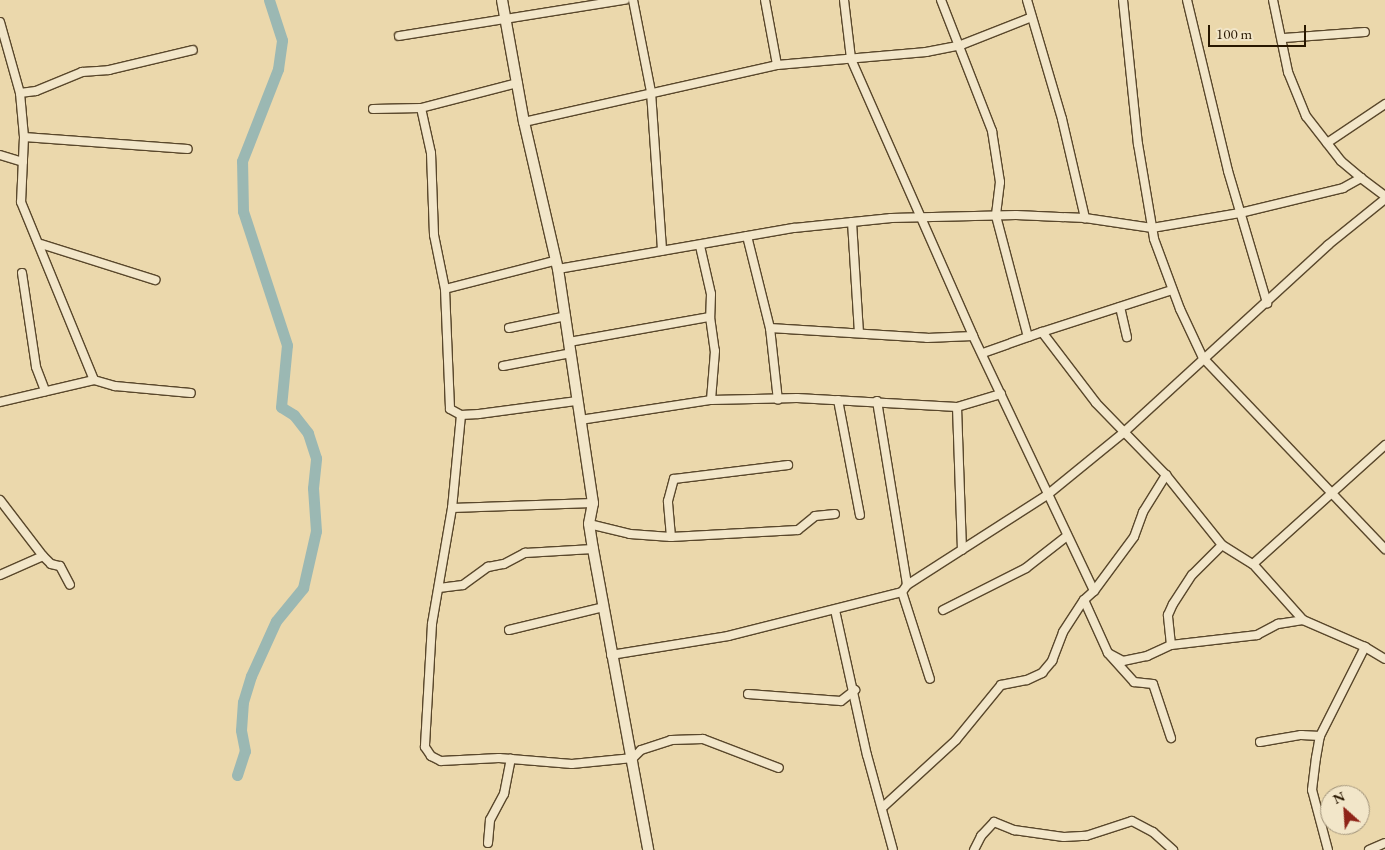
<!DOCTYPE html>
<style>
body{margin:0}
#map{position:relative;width:1385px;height:850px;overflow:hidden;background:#ebd8ac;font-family:"EB Garamond",serif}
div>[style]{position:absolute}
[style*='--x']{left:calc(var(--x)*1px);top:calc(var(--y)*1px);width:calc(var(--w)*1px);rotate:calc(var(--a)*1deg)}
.river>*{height:11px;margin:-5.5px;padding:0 5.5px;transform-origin:5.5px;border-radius:5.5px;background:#9bb8b3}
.roads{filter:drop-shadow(1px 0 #59472b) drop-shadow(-1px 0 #59472b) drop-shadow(0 1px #59472b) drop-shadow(0 -1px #59472b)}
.minor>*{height:8px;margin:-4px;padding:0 4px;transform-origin:4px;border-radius:4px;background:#f2e6c9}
.tertiary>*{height:10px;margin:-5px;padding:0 5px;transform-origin:5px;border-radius:5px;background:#f2e6c9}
span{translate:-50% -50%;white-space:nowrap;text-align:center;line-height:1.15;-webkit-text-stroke:4px #f2e6c9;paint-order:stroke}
.north{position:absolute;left:1320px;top:785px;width:50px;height:50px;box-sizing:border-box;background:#f2e6c9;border:1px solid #a19379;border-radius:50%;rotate:334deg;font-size:14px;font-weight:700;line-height:20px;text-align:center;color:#281700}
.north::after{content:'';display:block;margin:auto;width:18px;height:22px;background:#8f2418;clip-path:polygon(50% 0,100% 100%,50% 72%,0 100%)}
.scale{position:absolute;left:1208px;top:25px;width:98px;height:22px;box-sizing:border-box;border:2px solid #281700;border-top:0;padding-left:6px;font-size:15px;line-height:18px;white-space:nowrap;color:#281700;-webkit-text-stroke:4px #f2e6c9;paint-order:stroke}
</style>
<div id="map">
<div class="river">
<i style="--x:237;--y:775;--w:25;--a:-72"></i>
<i style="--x:245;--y:751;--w:21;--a:-101"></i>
<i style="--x:241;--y:730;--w:28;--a:-86"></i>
<i style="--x:243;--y:702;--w:27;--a:-73"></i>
<i style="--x:251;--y:676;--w:60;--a:-65.6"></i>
<i style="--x:276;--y:621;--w:43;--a:-50.7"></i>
<i style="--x:303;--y:588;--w:58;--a:-77.2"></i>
<i style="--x:316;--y:531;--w:43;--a:-94"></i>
<i style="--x:313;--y:488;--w:30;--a:-84"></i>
<i style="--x:316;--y:458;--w:26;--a:-108"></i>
<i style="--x:308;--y:433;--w:23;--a:-128"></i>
<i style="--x:294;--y:415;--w:15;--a:-148"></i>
<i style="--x:281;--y:407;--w:62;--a:-84.5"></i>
<i style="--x:287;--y:345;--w:141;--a:-108.2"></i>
<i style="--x:243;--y:211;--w:50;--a:-91.1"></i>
<i style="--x:242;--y:161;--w:99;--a:-68.6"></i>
<i style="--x:278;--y:69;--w:29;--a:-82"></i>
<i style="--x:282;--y:40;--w:42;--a:-108"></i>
</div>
<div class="roads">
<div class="minor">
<i style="--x:633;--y:0;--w:94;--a:78.9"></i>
<i style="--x:651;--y:92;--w:159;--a:86"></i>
<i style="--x:765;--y:0;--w:66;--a:79.5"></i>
<i style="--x:844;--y:0;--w:59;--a:83.2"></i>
<i style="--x:851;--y:59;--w:303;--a:66.2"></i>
<i style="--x:973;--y:336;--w:282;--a:64.6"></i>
<i style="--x:941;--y:0;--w:141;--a:68.7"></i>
<i style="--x:992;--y:131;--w:52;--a:81.1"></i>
<i style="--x:1000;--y:182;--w:34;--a:97"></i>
<i style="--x:996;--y:216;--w:125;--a:75.2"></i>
<i style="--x:1027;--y:0;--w:124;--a:73.6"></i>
<i style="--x:1062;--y:119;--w:102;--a:76.9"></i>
<i style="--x:1123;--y:0;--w:145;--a:84.1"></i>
<i style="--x:1138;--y:144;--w:96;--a:80.4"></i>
<i style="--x:1154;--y:239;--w:75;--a:69.6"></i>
<i style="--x:1180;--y:309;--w:54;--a:64.9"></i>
<i style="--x:1203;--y:358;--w:264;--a:46.4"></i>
<i style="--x:1187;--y:0;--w:176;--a:76.5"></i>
<i style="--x:1228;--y:171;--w:138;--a:73.5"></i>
<i style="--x:1273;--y:0;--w:74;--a:78.2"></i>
<i style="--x:1288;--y:72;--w:48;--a:67.8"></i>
<i style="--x:1306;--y:116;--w:57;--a:52.1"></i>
<i style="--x:1341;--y:161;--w:26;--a:40"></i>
<i style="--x:0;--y:22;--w:74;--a:74.3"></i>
<i style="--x:20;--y:93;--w:44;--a:84.8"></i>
<i style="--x:24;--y:137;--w:65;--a:92.6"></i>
<i style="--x:21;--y:202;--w:192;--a:67.7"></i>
<i style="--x:94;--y:380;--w:97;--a:166.8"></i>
<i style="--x:399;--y:36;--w:229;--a:-9.1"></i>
<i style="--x:1284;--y:38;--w:81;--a:-4.2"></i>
<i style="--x:20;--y:93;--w:16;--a:-7"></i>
<i style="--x:36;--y:91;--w:50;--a:-22.4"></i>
<i style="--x:82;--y:72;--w:27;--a:-4"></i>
<i style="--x:109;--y:70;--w:86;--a:-13.4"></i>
<i style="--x:421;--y:108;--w:46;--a:77.5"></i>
<i style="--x:431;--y:153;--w:82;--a:87.9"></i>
<i style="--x:434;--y:235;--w:55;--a:78.5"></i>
<i style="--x:445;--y:289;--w:120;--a:87.6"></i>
<i style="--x:450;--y:409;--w:13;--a:29"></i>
<i style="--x:461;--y:415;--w:18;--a:-3"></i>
<i style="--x:479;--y:414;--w:99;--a:-7.6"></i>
<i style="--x:373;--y:109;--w:48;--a:-1.2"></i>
<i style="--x:421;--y:108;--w:100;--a:-14.5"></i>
<i style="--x:524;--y:122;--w:259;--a:-12.7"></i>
<i style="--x:777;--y:65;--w:150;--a:-5"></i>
<i style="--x:926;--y:52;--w:36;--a:-11"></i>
<i style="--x:961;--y:45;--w:76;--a:-21.5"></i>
<i style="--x:24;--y:137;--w:164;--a:4.2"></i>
<i style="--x:1327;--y:143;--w:70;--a:-33.9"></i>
<i style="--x:0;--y:155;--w:24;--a:17"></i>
<i style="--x:852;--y:222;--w:110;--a:86.4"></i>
<i style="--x:747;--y:236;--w:95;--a:76"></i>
<i style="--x:770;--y:328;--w:72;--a:83.7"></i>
<i style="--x:41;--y:244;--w:120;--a:17.5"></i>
<i style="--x:700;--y:246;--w:49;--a:77.1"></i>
<i style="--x:711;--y:294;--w:23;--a:92"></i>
<i style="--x:710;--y:317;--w:34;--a:82"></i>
<i style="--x:715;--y:351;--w:49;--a:94.7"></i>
<i style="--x:558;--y:269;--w:240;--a:-9.9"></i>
<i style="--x:794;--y:228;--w:98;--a:-5.9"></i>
<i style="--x:891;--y:218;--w:125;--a:-1.4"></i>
<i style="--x:1016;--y:215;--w:69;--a:2.5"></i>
<i style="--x:1085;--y:218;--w:68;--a:8.5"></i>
<i style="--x:1152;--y:228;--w:89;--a:-9.7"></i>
<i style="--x:1240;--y:213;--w:106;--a:-13.6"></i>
<i style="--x:1343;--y:188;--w:21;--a:-29"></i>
<i style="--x:1361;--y:178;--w:30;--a:37"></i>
<i style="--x:22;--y:273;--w:95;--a:81.5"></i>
<i style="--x:36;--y:367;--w:26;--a:69"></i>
<i style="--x:445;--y:289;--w:113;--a:-14.4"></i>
<i style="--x:1120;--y:307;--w:31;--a:77"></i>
<i style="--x:509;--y:328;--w:58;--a:-11.9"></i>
<i style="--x:770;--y:328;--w:157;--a:3.6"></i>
<i style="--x:927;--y:338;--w:46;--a:-2.5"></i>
<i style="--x:1042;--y:332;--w:137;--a:-17.9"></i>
<i style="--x:569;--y:342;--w:143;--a:-10.1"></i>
<i style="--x:983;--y:353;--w:63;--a:-19.6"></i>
<i style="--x:1042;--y:332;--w:89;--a:52.7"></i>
<i style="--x:1096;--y:403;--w:100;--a:45.8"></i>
<i style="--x:1166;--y:475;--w:90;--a:51.3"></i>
<i style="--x:1222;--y:545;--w:36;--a:32"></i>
<i style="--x:1253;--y:564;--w:75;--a:48.2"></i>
<i style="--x:1303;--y:620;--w:68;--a:23.5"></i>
<i style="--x:1365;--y:647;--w:23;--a:31"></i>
<i style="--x:503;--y:366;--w:69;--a:-10.8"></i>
<i style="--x:94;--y:380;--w:22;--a:16"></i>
<i style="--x:115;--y:386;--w:76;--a:5.3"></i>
<i style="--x:838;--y:400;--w:117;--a:79.2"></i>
<i style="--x:877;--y:401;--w:186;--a:80.7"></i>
<i style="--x:957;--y:407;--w:143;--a:88"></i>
<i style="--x:461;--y:415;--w:93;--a:95.5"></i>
<i style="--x:452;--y:508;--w:118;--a:99.8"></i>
<i style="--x:432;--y:624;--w:123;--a:93.3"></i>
<i style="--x:425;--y:747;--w:11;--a:56"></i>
<i style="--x:431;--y:756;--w:11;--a:27"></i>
<i style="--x:441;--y:761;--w:58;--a:-3"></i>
<i style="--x:499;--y:758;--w:73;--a:4.7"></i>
<i style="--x:572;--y:764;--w:61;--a:-5.6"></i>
<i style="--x:633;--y:758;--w:11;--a:-45"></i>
<i style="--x:641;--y:750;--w:32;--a:-18"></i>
<i style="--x:671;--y:740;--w:32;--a:-2"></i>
<i style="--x:703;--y:739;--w:81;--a:20.9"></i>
<i style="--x:580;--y:420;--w:133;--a:-8.7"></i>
<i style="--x:711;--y:400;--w:86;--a:-1.3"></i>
<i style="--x:797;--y:398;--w:160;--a:3.2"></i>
<i style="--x:957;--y:407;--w:46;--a:-16.5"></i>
<i style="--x:0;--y:500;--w:71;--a:52.5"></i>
<i style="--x:43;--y:556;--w:11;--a:45"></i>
<i style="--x:51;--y:564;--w:9;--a:13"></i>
<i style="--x:60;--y:566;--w:21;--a:62"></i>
<i style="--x:452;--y:508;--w:141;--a:-2"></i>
<i style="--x:589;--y:524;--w:42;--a:13.7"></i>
<i style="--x:630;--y:534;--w:41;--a:4.2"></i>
<i style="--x:671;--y:537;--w:127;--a:-3.2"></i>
<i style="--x:798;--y:530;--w:22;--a:-39"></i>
<i style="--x:815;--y:516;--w:20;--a:-6"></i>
<i style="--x:671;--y:537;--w:36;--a:-95"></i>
<i style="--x:668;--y:501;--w:23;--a:-75"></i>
<i style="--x:674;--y:479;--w:115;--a:-7"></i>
<i style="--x:1253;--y:564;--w:178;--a:-42"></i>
<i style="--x:0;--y:575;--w:47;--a:-23.8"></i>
<i style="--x:439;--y:588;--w:24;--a:-7"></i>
<i style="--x:463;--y:585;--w:31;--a:-36"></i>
<i style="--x:488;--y:567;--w:16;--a:-11"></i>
<i style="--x:504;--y:564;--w:24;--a:-28"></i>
<i style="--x:525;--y:553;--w:68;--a:-3.4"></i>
<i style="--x:902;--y:592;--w:91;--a:72.2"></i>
<i style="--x:1084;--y:600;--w:58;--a:65.6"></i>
<i style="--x:1108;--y:653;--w:39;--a:48"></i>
<i style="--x:1134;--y:682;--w:19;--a:6"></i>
<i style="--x:1153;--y:684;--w:57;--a:71.6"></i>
<i style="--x:835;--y:610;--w:148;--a:77.6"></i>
<i style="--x:867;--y:755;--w:98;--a:74.7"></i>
<i style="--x:943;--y:610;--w:93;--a:-26.8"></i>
<i style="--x:1026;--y:568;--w:52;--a:-38"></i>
<i style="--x:509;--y:630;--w:97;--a:-13.7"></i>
<i style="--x:1171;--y:645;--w:30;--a:-96"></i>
<i style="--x:1168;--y:615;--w:12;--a:-66"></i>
<i style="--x:1173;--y:604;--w:35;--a:-57"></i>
<i style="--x:1192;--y:575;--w:42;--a:-45"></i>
<i style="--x:1108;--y:653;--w:17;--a:28"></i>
<i style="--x:1123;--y:661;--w:25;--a:-12"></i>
<i style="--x:1147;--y:656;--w:26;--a:-25"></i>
<i style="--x:1171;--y:645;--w:87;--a:-6.6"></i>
<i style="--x:1257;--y:635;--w:24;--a:-28"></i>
<i style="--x:1278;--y:624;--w:25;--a:-9"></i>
<i style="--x:611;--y:655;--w:119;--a:-9.2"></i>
<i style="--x:728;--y:636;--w:179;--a:-14.2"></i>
<i style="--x:902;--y:592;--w:9;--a:-54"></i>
<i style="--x:907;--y:585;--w:166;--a:-32.7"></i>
<i style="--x:1047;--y:495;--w:98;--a:-39.2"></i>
<i style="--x:1123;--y:433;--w:278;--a:-42.5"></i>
<i style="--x:1328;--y:245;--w:73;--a:-38.9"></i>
<i style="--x:748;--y:694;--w:93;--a:4.3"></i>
<i style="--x:841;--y:701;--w:18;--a:-38"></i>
<i style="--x:1260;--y:742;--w:42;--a:-9.7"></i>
<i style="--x:1301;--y:735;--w:19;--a:3"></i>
<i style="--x:883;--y:807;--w:99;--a:-42.5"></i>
<i style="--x:956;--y:740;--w:71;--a:-50.7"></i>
<i style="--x:1001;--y:685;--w:26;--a:-11"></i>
<i style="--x:1027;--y:680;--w:17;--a:-25"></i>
<i style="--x:1042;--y:673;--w:16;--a:-50"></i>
<i style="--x:1052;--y:661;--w:31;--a:-69"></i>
<i style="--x:1063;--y:632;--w:38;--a:-57"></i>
<i style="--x:1084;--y:600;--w:13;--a:-42"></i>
<i style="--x:1094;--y:591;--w:67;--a:-53.5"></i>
<i style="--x:1134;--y:537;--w:27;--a:-70"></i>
<i style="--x:1143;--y:512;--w:44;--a:-58.1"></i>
<i style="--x:488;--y:843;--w:23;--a:-85"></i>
<i style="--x:490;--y:820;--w:30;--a:-62"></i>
<i style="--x:504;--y:794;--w:36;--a:-79"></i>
<i style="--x:974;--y:850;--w:16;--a:-63"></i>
<i style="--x:981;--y:836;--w:19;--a:-47"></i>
<i style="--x:994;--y:822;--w:22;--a:22"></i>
<i style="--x:1014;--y:830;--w:50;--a:8"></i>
<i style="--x:1064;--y:837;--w:22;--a:-3"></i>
<i style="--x:1086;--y:836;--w:48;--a:-18.1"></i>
<i style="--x:1132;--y:821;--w:24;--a:28"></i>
<i style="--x:1153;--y:832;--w:27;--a:42"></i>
<i style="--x:1328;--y:850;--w:62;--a:-104.9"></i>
<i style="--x:1312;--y:790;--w:32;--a:-83"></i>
<i style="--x:1316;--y:758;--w:22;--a:-80"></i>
<i style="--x:1320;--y:736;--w:100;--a:-63.2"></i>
<i style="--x:1369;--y:850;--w:17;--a:-24"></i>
</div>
<div class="tertiary">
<i style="--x:502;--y:0;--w:124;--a:79.8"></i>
<i style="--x:524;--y:122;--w:151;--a:77"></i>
<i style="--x:558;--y:269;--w:237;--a:81.5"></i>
<i style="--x:593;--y:503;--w:21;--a:101"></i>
<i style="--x:589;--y:524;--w:25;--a:81"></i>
<i style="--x:593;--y:549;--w:306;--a:79.6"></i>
</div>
</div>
<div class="north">N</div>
<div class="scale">100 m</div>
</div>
